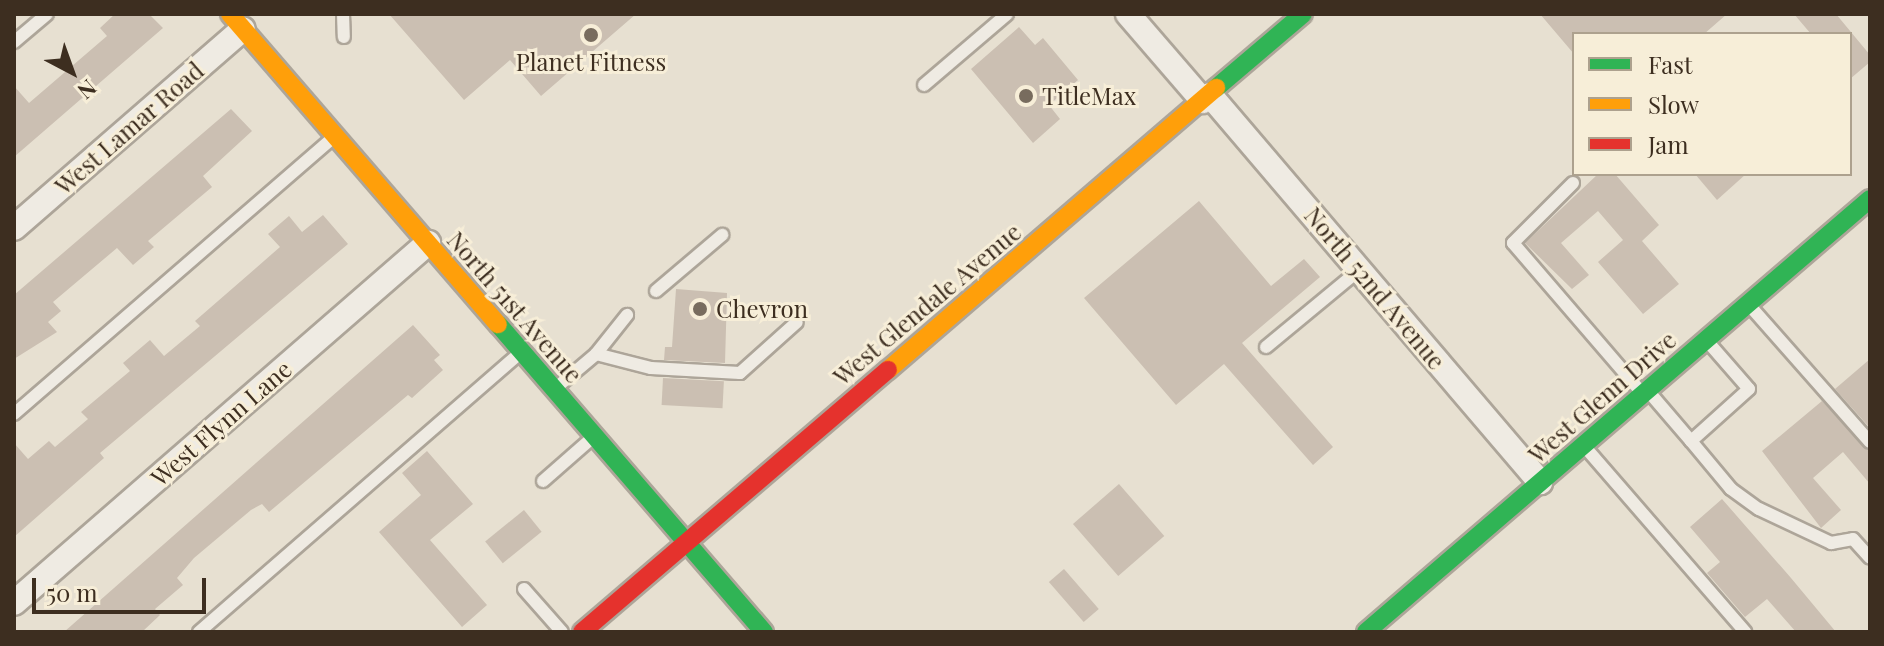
<!DOCTYPE html>
<style>
body{margin:0}
#map{position:relative;width:1884px;height:646px;overflow:hidden;background:#e7e0d1;font-family:"Playfair Display",serif}
div>[style]{position:absolute}
[style*='--x']{left:calc(var(--x)*1px);top:calc(var(--y)*1px);width:calc(var(--w)*1px);rotate:calc(var(--a)*1deg)}
.building>*{inset:0;background:#cbbfb2;transform-origin:0 0}
.roads{filter:drop-shadow(2px 0 #ada599) drop-shadow(-2px 0 #ada599) drop-shadow(0 2px #ada599) drop-shadow(0 -2px #ada599)}
.lane>*{height:12px;margin:-6px;padding:0 6px;transform-origin:6px;border-radius:6px;background:#efebe3}
.street>*{height:24px;margin:-12px;padding:0 12px;transform-origin:12px;border-radius:12px;background:#efebe3}
.fast>*{height:18px;margin:-9px;padding:0 9px;transform-origin:9px;border-radius:9px;background:#30b455}
.slow>*{height:18px;margin:-9px;padding:0 9px;transform-origin:9px;border-radius:9px;background:#ff9f0a}
.jam>*{height:18px;margin:-9px;padding:0 9px;transform-origin:9px;border-radius:9px;background:#e5322d}
.dots>*{width:22px;height:22px;translate:-50% -50%;box-sizing:border-box;border:4px solid #f7eed8;border-radius:50%}
span{translate:-50% -50%;white-space:nowrap;text-align:center;line-height:1.15;-webkit-text-stroke:6px #f7eed8;paint-order:stroke}
.poi-label{font-size:24px;color:#3d2e20}
.left{translate:0 -50%;text-align:left}
.street-label{font-size:24px;color:#3d2e20}
.frame{position:absolute;inset:0;border:16px solid #3d2e20;pointer-events:none}
.legend{position:absolute;left:1572px;top:32px;width:280px;height:144px;box-sizing:border-box;background:#f7eed8;border:2px solid #ada18e;margin:0;padding:10px 14px;list-style:none;font-size:24px;color:#3d2e20}
.legend li{display:flex;align-items:center;gap:16px;height:40px}
.legend b{width:40px;border:2px solid #ada18e}
.north{position:absolute;left:32px;top:32px;width:80px;height:80px;-webkit-text-stroke:6px #f7eed8;paint-order:stroke;rotate:139deg;font-size:22px;font-weight:700;line-height:32px;text-align:center;color:#3d2e20}
.north::after{content:'';display:block;margin:auto;width:28px;height:36px;background:#3d2e20;clip-path:polygon(50% 0,100% 100%,50% 72%,0 100%)}
.scale{position:absolute;left:32px;top:578px;width:174px;height:36px;box-sizing:border-box;border:4px solid #3d2e20;border-top:0;padding-left:10px;font-size:24px;line-height:28px;white-space:nowrap;color:#3d2e20;-webkit-text-stroke:6px #f7eed8;paint-order:stroke}
</style>
<div id="map">
<div class="building">
<i style="clip-path:polygon(115px 14px,149px 14px,163px 28px,14px 157px,14px 86px,29px 103px,107px 36px,100px 28px)"></i>
<i style="clip-path:polygon(389px 14px,636px 14px,541px 96px,510px 60px,464px 100px)"></i>
<i style="clip-path:polygon(1540px 14px,1727px 14px,1704px 34px,1574px 34px,1574px 54px)"></i>
<i style="clip-path:polygon(1794px 14px,1836px 14px,1870px 55px,1870px 62px,1850px 79px,1850px 34px,1811px 34px)"></i>
<i style="clip-path:polygon(1019px 27px,1035px 45px,1043px 38px,1078px 80px,1049px 105px,1060px 119px,1033px 143px,971px 69px)"></i>
<i style="clip-path:polygon(231px 109px,252px 131px,203px 176px,212px 187px,148px 241px,154px 247px,133px 265px,117px 248px,53px 302px,61px 311px,48px 322px,57px 332px,14px 359px,14px 295px)"></i>
<i style="clip-path:polygon(1598px 174px,1615px 174px,1659px 225px,1642px 241px,1679px 284px,1643px 314px,1598px 262px,1623px 240px,1598px 211px,1561px 243px,1589px 275px,1572px 289px,1525px 243px)"></i>
<i style="clip-path:polygon(1695px 174px,1746px 174px,1717px 200px)"></i>
<i style="clip-path:polygon(1199px 201px,1271px 286px,1304px 259px,1320px 277px,1242px 343px,1333px 447px,1313px 465px,1224px 364px,1176px 405px,1084px 298px)"></i>
<i style="clip-path:polygon(323px 215px,348px 244px,100px 453px,104px 458px,14px 537px,14px 443px,28px 459px,49px 441px,55px 447px,88px 419px,81px 412px,130px 371px,123px 363px,150px 340px,164px 356px,200px 326px,195px 321px,280px 247px,268px 234px,289px 216px,302px 232px)"></i>
<i style="clip-path:polygon(676px 289px,727px 293px,725px 363px,664px 360px,665px 347px,672px 347px)"></i>
<i style="clip-path:polygon(413px 325px,440px 355px,434px 360px,443px 370px,412px 398px,408px 395px,269px 512px,262px 504px,251px 510px,194px 558px,177px 578px,183px 585px,155px 609px,160px 615px,142px 632px,64px 632px)"></i>
<i style="clip-path:polygon(1870px 359px,1870px 428px,1835px 389px)"></i>
<i style="left:663px;top:378px;width:61px;height:27px;rotate:3deg"></i>
<i style="clip-path:polygon(1822px 401px,1870px 451px,1870px 484px,1843px 452px,1813px 478px,1841px 510px,1821px 528px,1762px 451px)"></i>
<i style="clip-path:polygon(427px 451px,473px 504px,430px 540px,487px 605px,462px 627px,379px 532px,421px 495px,402px 473px)"></i>
<i style="left:1119px;top:484px;width:69px;height:61px;rotate:49deg"></i>
<i style="clip-path:polygon(1722px 499px,1791px 578px,1836px 632px,1796px 632px,1767px 599px,1745px 617px,1707px 573px,1720px 562px,1690px 527px)"></i>
<i style="left:524px;top:510px;width:28px;height:50px;rotate:51deg"></i>
<i style="left:1064px;top:569px;width:53px;height:20px;rotate:49deg"></i>
</div>
<div class="roads">
<div class="lane">
<i style="--x:343;--y:14;--w:23;--a:88"></i>
<i style="--x:14;--y:42;--w:43;--a:-40.3"></i>
<i style="--x:924;--y:85;--w:109;--a:-40.5"></i>
<i style="--x:1573;--y:183;--w:85;--a:135"></i>
<i style="--x:1513;--y:243;--w:196;--a:49.3"></i>
<i style="--x:656;--y:291;--w:87;--a:-40.3"></i>
<i style="--x:1750;--y:306;--w:181;--a:48.6"></i>
<i style="--x:1708;--y:342;--w:62;--a:48.9"></i>
<i style="--x:1749;--y:389;--w:78;--a:138.1"></i>
<i style="--x:1691;--y:441;--w:62;--a:50.2"></i>
<i style="--x:1731;--y:489;--w:34;--a:36"></i>
<i style="--x:1759;--y:509;--w:80;--a:25.3"></i>
<i style="--x:1831;--y:543;--w:22;--a:-10"></i>
<i style="--x:1853;--y:539;--w:25;--a:48"></i>
<i style="--x:1266;--y:347;--w:121;--a:-39.6"></i>
<i style="--x:596;--y:354;--w:57;--a:14.3"></i>
<i style="--x:651;--y:368;--w:89;--a:3.2"></i>
<i style="--x:740;--y:373;--w:76;--a:-41.8"></i>
<i style="--x:557;--y:387;--w:51;--a:-40.2"></i>
<i style="--x:596;--y:354;--w:50;--a:-51.5"></i>
<i style="--x:1649;--y:392;--w:65;--a:49.4"></i>
<i style="--x:14;--y:414;--w:422;--a:-40.9"></i>
<i style="--x:1585;--y:447;--w:245;--a:49.1"></i>
<i style="--x:543;--y:481;--w:65;--a:-41.3"></i>
<i style="--x:524;--y:589;--w:57;--a:48.5"></i>
<i style="--x:199;--y:632;--w:425;--a:-41"></i>
</div>
<div class="street">
<i style="--x:1128;--y:14;--w:115;--a:49.2"></i>
<i style="--x:1210;--y:95;--w:509;--a:49.55"></i>
<i style="--x:14;--y:228;--w:303;--a:-41"></i>
<i style="--x:14;--y:603;--w:549;--a:-41.01"></i>
</div>
<div class="fast">
<i style="--x:1216;--y:88;--w:114;--a:-40.4"></i>
<i style="--x:498;--y:324;--w:407;--a:49.2"></i>
<i style="--x:1366;--y:632;--w:664;--a:-40.67"></i>
</div>
<div class="slow">
<i style="--x:230;--y:14;--w:410;--a:49.2"></i>
<i style="--x:888;--y:370;--w:433;--a:-40.7"></i>
</div>
<div class="jam">
<i style="--x:582;--y:632;--w:403;--a:-40.6"></i>
</div>
</div>
<div class="dots">
<i style="left:591px;top:35px;background:#786c5e"></i>
<i style="left:1026px;top:96px;background:#786c5e"></i>
<i style="left:700px;top:309px;background:#786c5e"></i>
</div>
<div class="poi-label">
<span style="left:591px;top:62px">Planet Fitness</span>
<span class="left" style="left:1042px;top:96px">TitleMax</span>
<span class="left" style="left:716px;top:309px">Chevron</span>
</div>
<div class="street-label">
<span style="left:129px;top:128px;rotate:-41deg">West Lamar Road</span>
<span style="left:1375px;top:288px;rotate:50deg">North 52nd Avenue</span>
<span style="left:927px;top:304px;rotate:-40deg">West Glendale Avenue</span>
<span style="left:515px;top:307px;rotate:49deg">North 51st Avenue</span>
<span style="left:1602px;top:397px;rotate:-41deg">West Glenn Drive</span>
<span style="left:221px;top:423px;rotate:-41deg">West Flynn Lane</span>
</div>
<div class="frame"></div>
<ul class="legend">
<li><b style="height:10px;background:#30b455"></b>Fast</li>
<li><b style="height:10px;background:#ff9f0a"></b>Slow</li>
<li><b style="height:10px;background:#e5322d"></b>Jam</li>
</ul>
<div class="north">N</div>
<div class="scale">50 m</div>
</div>
